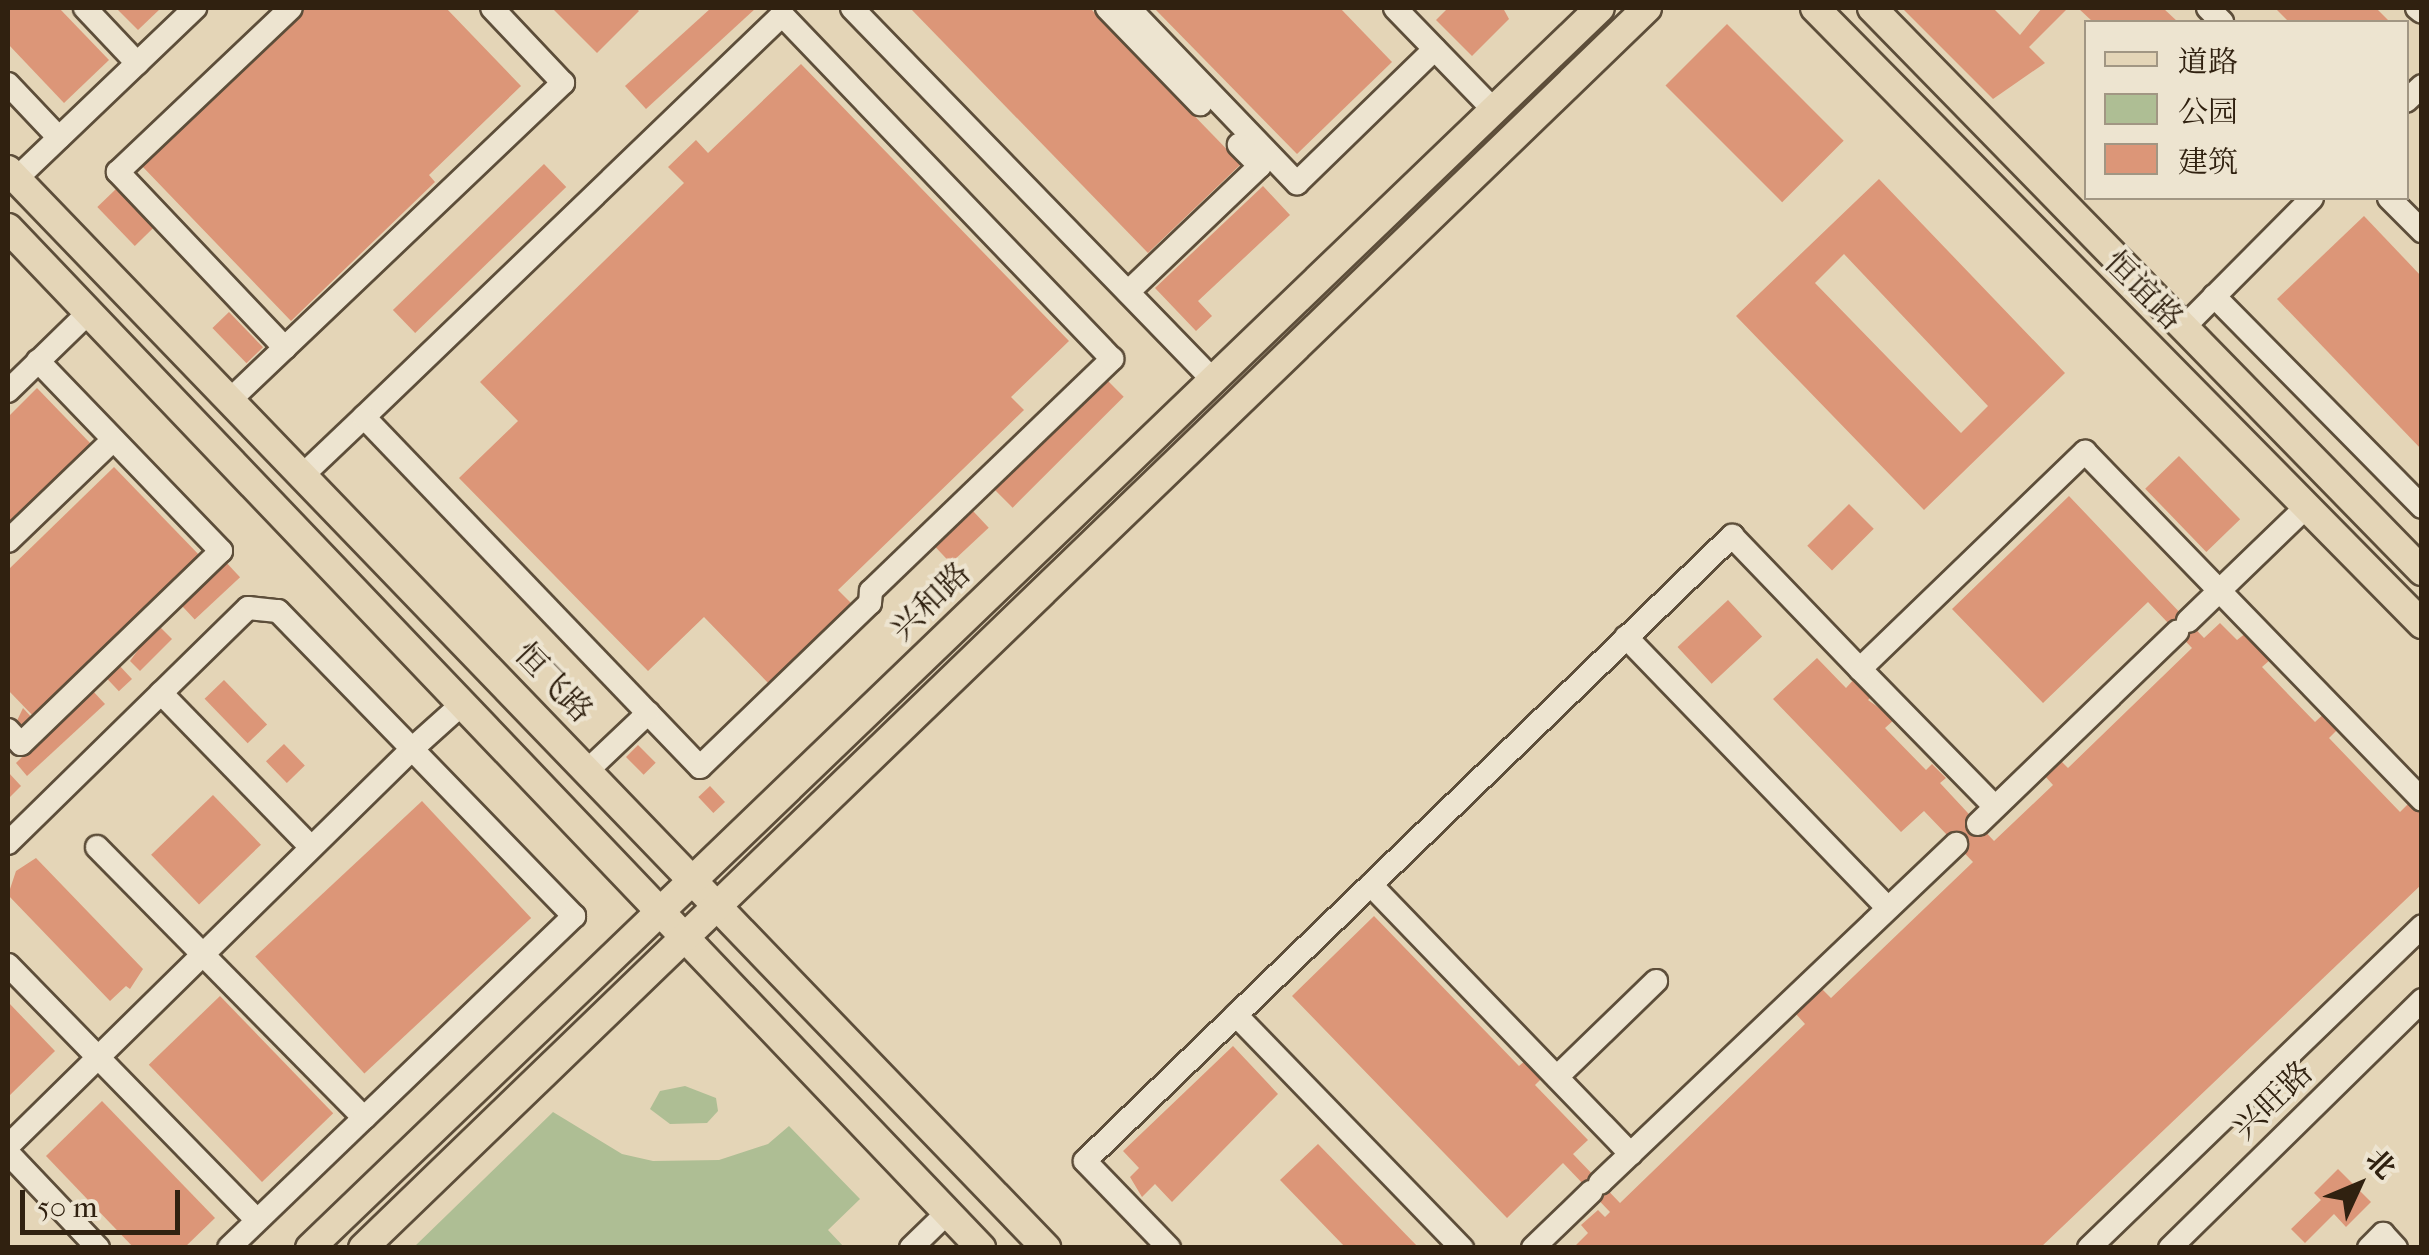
<!DOCTYPE html>
<meta charset="utf-8">
<style>
body{margin:0}
#map{position:relative;width:2429px;height:1255px;overflow:hidden;background:#e4d5b7;font-family:"IM FELL French Canon","Noto Serif SC",serif}
div>[style]{position:absolute}
[style*='--x']{left:calc(var(--x)*1px);top:calc(var(--y)*1px);width:calc(var(--w)*1px);rotate:calc(var(--a)*1deg)}
.green>*{inset:0;background:#aebe94}
.building>*{inset:0;background:#dc9678;transform-origin:0 0}
.roads{filter:drop-shadow(2px 0 #5d4e3a) drop-shadow(-2px 0 #5d4e3a) drop-shadow(0 2px #5d4e3a) drop-shadow(0 -2px #5d4e3a)}
.minor>*{height:22px;margin:-11px;padding:0 11px;transform-origin:11px;border-radius:11px;background:#ede4d0}
.major>*{height:28px;margin:-14px;padding:0 14px;transform-origin:14px;border-radius:14px;background:#e4d5b7}
span{translate:-50% -50%;white-space:nowrap;text-align:center;line-height:1.15;-webkit-text-stroke:8px #ede4d0;paint-order:stroke}
.street-label{font-size:32px;color:#302110}
.frame{position:absolute;inset:0;border:10px solid #302110;pointer-events:none}
.legend{position:absolute;left:2084px;top:20px;width:325px;height:180px;box-sizing:border-box;background:#ede4d0;border:2px solid #a19683;margin:0;padding:12px 18px;list-style:none;font-size:30px;color:#302110}
.legend li{display:flex;align-items:center;gap:20px;height:50px}
.legend b{width:50px;border:2px solid #a19683}
.north{position:absolute;left:2309px;top:1135px;width:100px;height:100px;-webkit-text-stroke:8px #ede4d0;paint-order:stroke;rotate:46deg;font-size:28px;font-weight:700;line-height:40px;text-align:center;color:#302110}
.north::after{content:'';display:block;margin:auto;width:35px;height:45px;background:#302110;clip-path:polygon(50% 0,100% 100%,50% 72%,0 100%)}
.scale{position:absolute;left:20px;top:1190px;width:160px;height:45px;box-sizing:border-box;border:5px solid #302110;border-top:0;padding-left:12px;font-size:30px;line-height:35px;white-space:nowrap;color:#302110;-webkit-text-stroke:8px #ede4d0;paint-order:stroke}
</style>
<div id="map">
<div class="green">
<i style="clip-path:polygon(685px 1086px,716px 1098px,718px 1111px,707px 1123px,670px 1124px,650px 1109px,660px 1091px)"></i>
<i style="clip-path:polygon(553px 1112px,622px 1154px,653px 1161px,719px 1160px,768px 1144px,789px 1126px,860px 1199px,828px 1230px,844px 1247px,414px 1247px)"></i>
</div>
<div class="building">
<i style="clip-path:polygon(8px 8px,59px 8px,109px 60px,64px 103px,8px 44px)"></i>
<i style="clip-path:polygon(116px 8px,161px 8px,138px 30px)"></i>
<i style="clip-path:polygon(306px 8px,446px 8px,521px 86px,429px 175px,435px 182px,291px 321px,141px 165px)"></i>
<i style="clip-path:polygon(552px 8px,636px 8px,639px 11px,597px 53px)"></i>
<i style="clip-path:polygon(711px 8px,756px 8px,646px 109px,625px 86px)"></i>
<i style="clip-path:polygon(910px 8px,1090px 8px,1241px 164px,1148px 253px)"></i>
<i style="clip-path:polygon(1154px 8px,1340px 8px,1392px 62px,1297px 154px)"></i>
<i style="clip-path:polygon(1448px 8px,1503px 8px,1509px 19px,1472px 56px,1436px 20px)"></i>
<i style="clip-path:polygon(1902px 8px,1993px 8px,2020px 35px,2042px 8px,2068px 8px,2029px 47px,2045px 63px,1993px 99px)"></i>
<i style="clip-path:polygon(2078px 8px,2163px 8px,2178px 22px,2093px 22px)"></i>
<i style="clip-path:polygon(2275px 8px,2376px 8px,2390px 22px,2289px 22px)"></i>
<i style="left:1727px;top:24px;width:165px;height:87px;rotate:45deg"></i>
<i style="clip-path:polygon(801px 64px,1069px 341px,1011px 397px,1024px 410px,838px 590px,854px 606px,771px 686px,704px 617px,648px 671px,459px 478px,518px 421px,480px 382px,684px 183px,668px 167px,696px 140px,708px 153px)"></i>
<i style="left:544px;top:164px;width:32px;height:210px;rotate:46deg"></i>
<i style="clip-path:polygon(evenodd,1879px 179px,2065px 373px,1924px 510px,1736px 316px,1879px 179px,1844px 254px,1988px 406px,1961px 433px,1815px 283px,1844px 254px)"></i>
<i style="clip-path:polygon(1263px 186px,1290px 215px,1198px 301px,1212px 316px,1196px 331px,1155px 288px)"></i>
<i style="left:116px;top:189px;width:54px;height:26px;rotate:46deg"></i>
<i style="clip-path:polygon(2364px 216px,2422px 277px,2422px 450px,2277px 299px)"></i>
<i style="left:229px;top:312px;width:49px;height:23px;rotate:46deg"></i>
<i style="left:1106px;top:379px;width:25px;height:157px;rotate:45deg"></i>
<i style="clip-path:polygon(37px 388px,91px 444px,8px 525px,8px 417px)"></i>
<i style="left:2179px;top:456px;width:88px;height:47px;rotate:46deg"></i>
<i style="clip-path:polygon(114px 467px,203px 559px,37px 720px,8px 690px,8px 570px)"></i>
<i style="clip-path:polygon(2069px 496px,2204px 638px,2220px 623px,2237px 640px,2246px 633px,2271px 659px,2262px 667px,2315px 722px,2327px 711px,2341px 726px,2329px 738px,2400px 812px,2409px 803px,2422px 815px,2422px 884px,2040px 1248px,1573px 1248px,1588px 1233px,1581px 1225px,1598px 1210px,1605px 1217px,1610px 1212px,1563px 1163px,1507px 1218px,1292px 996px,1374px 916px,1519px 1066px,1527px 1059px,1544px 1076px,1535px 1085px,1588px 1140px,1573px 1154px,1620px 1203px,1805px 1024px,1796px 1014px,1822px 989px,1831px 998px,1973px 862px,1924px 811px,1901px 832px,1773px 699px,1817px 658px,1846px 688px,1856px 677px,1873px 695px,1868px 700px,1895px 719px,1885px 728px,1926px 770px,1932px 764px,1946px 778px,1940px 783px,1994px 841px,2053px 785px,2044px 775px,2060px 760px,2068px 768px,2192px 648px,2148px 602px,2043px 703px,1952px 609px)"></i>
<i style="left:1849px;top:504px;width:35px;height:59px;rotate:45deg"></i>
<i style="left:973px;top:511px;width:23px;height:52px;rotate:47deg"></i>
<i style="left:223px;top:559px;width:25px;height:62px;rotate:47deg"></i>
<i style="left:1728px;top:600px;width:50px;height:69px;rotate:47deg"></i>
<i style="clip-path:polygon(157px 624px,172px 639px,140px 671px,130px 661px)"></i>
<i style="left:117px;top:663px;width:22px;height:18px;rotate:47deg"></i>
<i style="left:224px;top:680px;width:62px;height:27px;rotate:46deg"></i>
<i style="clip-path:polygon(91px 689px,105px 704px,27px 776px,16px 763px)"></i>
<i style="clip-path:polygon(23px 708px,36px 722px,28px 731px,14px 727px)"></i>
<i style="left:284px;top:744px;width:30px;height:25px;rotate:46deg"></i>
<i style="left:638px;top:745px;width:25px;height:17px;rotate:45deg"></i>
<i style="clip-path:polygon(8px 772px,21px 786px,8px 799px)"></i>
<i style="left:710px;top:786px;width:22px;height:16px;rotate:47deg"></i>
<i style="left:213px;top:795px;width:69px;height:86px;rotate:46deg"></i>
<i style="left:422px;top:801px;width:160px;height:228px;rotate:47deg"></i>
<i style="clip-path:polygon(36px 858px,143px 969px,130px 989px,126px 986px,110px 1001px,8px 895px,16px 871px)"></i>
<i style="left:220px;top:996px;width:163px;height:99px;rotate:46deg"></i>
<i style="clip-path:polygon(8px 1002px,55px 1051px,8px 1097px)"></i>
<i style="clip-path:polygon(1233px 1046px,1278px 1094px,1172px 1202px,1155px 1184px,1142px 1197px,1130px 1177px,1139px 1168px,1123px 1151px)"></i>
<i style="clip-path:polygon(102px 1101px,215px 1218px,184px 1248px,134px 1248px,46px 1156px)"></i>
<i style="clip-path:polygon(1318px 1144px,1419px 1248px,1346px 1248px,1280px 1180px)"></i>
<i style="clip-path:polygon(2338px 1169px,2371px 1202px,2346px 1227px,2334px 1214px,2305px 1243px,2291px 1229px,2321px 1200px,2314px 1193px)"></i>
</div>
<div class="roads">
<div class="minor">
<i style="--x:85;--y:8;--w:76;--a:46.6"></i>
<i style="--x:852;--y:8;--w:518;--a:45.86"></i>
<i style="--x:1107;--y:8;--w:134;--a:45.9"></i>
<i style="--x:1129;--y:8;--w:243;--a:46.2"></i>
<i style="--x:1297;--y:183;--w:192;--a:-44.2"></i>
<i style="--x:1395;--y:8;--w:142;--a:45.9"></i>
<i style="--x:2208;--y:8;--w:20;--a:45"></i>
<i style="--x:2417;--y:8;--w:6;--a:39"></i>
<i style="--x:8;--y:84;--w:74;--a:46.6"></i>
<i style="--x:2406;--y:101;--w:22;--a:-43"></i>
<i style="--x:16;--y:179;--w:248;--a:-43.7"></i>
<i style="--x:2389;--y:198;--w:47;--a:45"></i>
<i style="--x:1128;--y:292;--w:182;--a:-43.7"></i>
<i style="--x:1260;--y:166;--w:30;--a:-135"></i>
<i style="--x:2214;--y:296;--w:296;--a:45.4"></i>
<i style="--x:2183;--y:328;--w:183;--a:-45.2"></i>
<i style="--x:285;--y:348;--w:243;--a:-133.5"></i>
<i style="--x:118;--y:172;--w:238;--a:-43.5"></i>
<i style="--x:8;--y:391;--w:112;--a:-44.3"></i>
<i style="--x:230;--y:400;--w:460;--a:-43.6"></i>
<i style="--x:563;--y:83;--w:103;--a:-133.4"></i>
<i style="--x:303;--y:475;--w:84;--a:-43.6"></i>
<i style="--x:8;--y:541;--w:146;--a:-43.9"></i>
<i style="--x:2188;--y:621;--w:164;--a:-44"></i>
<i style="--x:1626;--y:637;--w:377;--a:46"></i>
<i style="--x:1860;--y:669;--w:193;--a:45.6"></i>
<i style="--x:161;--y:693;--w:215;--a:45.8"></i>
<i style="--x:8;--y:730;--w:19;--a:47"></i>
<i style="--x:21;--y:744;--w:278;--a:-44"></i>
<i style="--x:221;--y:551;--w:264;--a:-133.9"></i>
<i style="--x:588;--y:770;--w:83;--a:-43.5"></i>
<i style="--x:648;--y:713;--w:75;--a:46.1"></i>
<i style="--x:700;--y:767;--w:236;--a:-44"></i>
<i style="--x:870;--y:603;--w:12;--a:-85"></i>
<i style="--x:871;--y:591;--w:335;--a:-43.9"></i>
<i style="--x:1112;--y:359;--w:477;--a:-133.8"></i>
<i style="--x:782;--y:15;--w:580;--a:136.12"></i>
<i style="--x:364;--y:417;--w:410;--a:46.2"></i>
<i style="--x:1978;--y:824;--w:277;--a:-44"></i>
<i style="--x:8;--y:843;--w:336;--a:-44.4"></i>
<i style="--x:248;--y:608;--w:30;--a:6"></i>
<i style="--x:278;--y:611;--w:192;--a:45.8"></i>
<i style="--x:412;--y:749;--w:66;--a:-41.9"></i>
<i style="--x:97;--y:847;--w:380;--a:45.4"></i>
<i style="--x:364;--y:1118;--w:187;--a:136.1"></i>
<i style="--x:1371;--y:885;--w:374;--a:46"></i>
<i style="--x:8;--y:965;--w:356;--a:45.7"></i>
<i style="--x:1236;--y:1015;--w:325;--a:45.9"></i>
<i style="--x:1557;--y:1077;--w:138;--a:-44.1"></i>
<i style="--x:8;--y:1146;--w:566;--a:-44.5"></i>
<i style="--x:412;--y:749;--w:233;--a:45.9"></i>
<i style="--x:574;--y:916;--w:291;--a:136.1"></i>
<i style="--x:8;--y:1153;--w:131;--a:46.5"></i>
<i style="--x:1600;--y:1183;--w:492;--a:-43.6"></i>
<i style="--x:911;--y:1248;--w:50;--a:-44.2"></i>
<i style="--x:1169;--y:1248;--w:121;--a:-134"></i>
<i style="--x:1085;--y:1161;--w:900;--a:-44.01"></i>
<i style="--x:1732;--y:536;--w:185;--a:46.1"></i>
<i style="--x:1860;--y:669;--w:313;--a:-44"></i>
<i style="--x:2085;--y:452;--w:484;--a:45.9"></i>
<i style="--x:1533;--y:1248;--w:81;--a:-44"></i>
<i style="--x:2089;--y:1248;--w:463;--a:-44"></i>
<i style="--x:2170;--y:1248;--w:354;--a:-44.5"></i>
<i style="--x:2369;--y:1248;--w:20;--a:-45"></i>
<i style="--x:2383;--y:1234;--w:19;--a:47"></i>
</div>
<div class="major">
<i style="--x:1815;--y:8;--w:865;--a:45.42"></i>
<i style="--x:1872;--y:8;--w:787;--a:45.67"></i>
<i style="--x:8;--y:170;--w:1497;--a:46.08"></i>
<i style="--x:8;--y:228;--w:1410;--a:46.35"></i>
<i style="--x:310;--y:1248;--w:1789;--a:-43.87"></i>
<i style="--x:363;--y:1248;--w:1785;--a:-44"></i>
</div>
</div>
<div class="street-label">
<span style="left:2143px;top:291px;rotate:45deg">恒谊路</span>
<span style="left:931px;top:602px;rotate:-44deg">兴和路</span>
<span style="left:553px;top:683px;rotate:46deg">恒飞路</span>
<span style="left:2273px;top:1101px;rotate:-44deg">兴旺路</span>
</div>
<div class="frame"></div>
<ul class="legend">
<li><b style="height:12px;background:#e4d5b7"></b>道路</li>
<li><b style="height:28px;background:#aebe94"></b>公园</li>
<li><b style="height:28px;background:#dc9678"></b>建筑</li>
</ul>
<div class="north">北</div>
<div class="scale">50 m</div>
</div>
